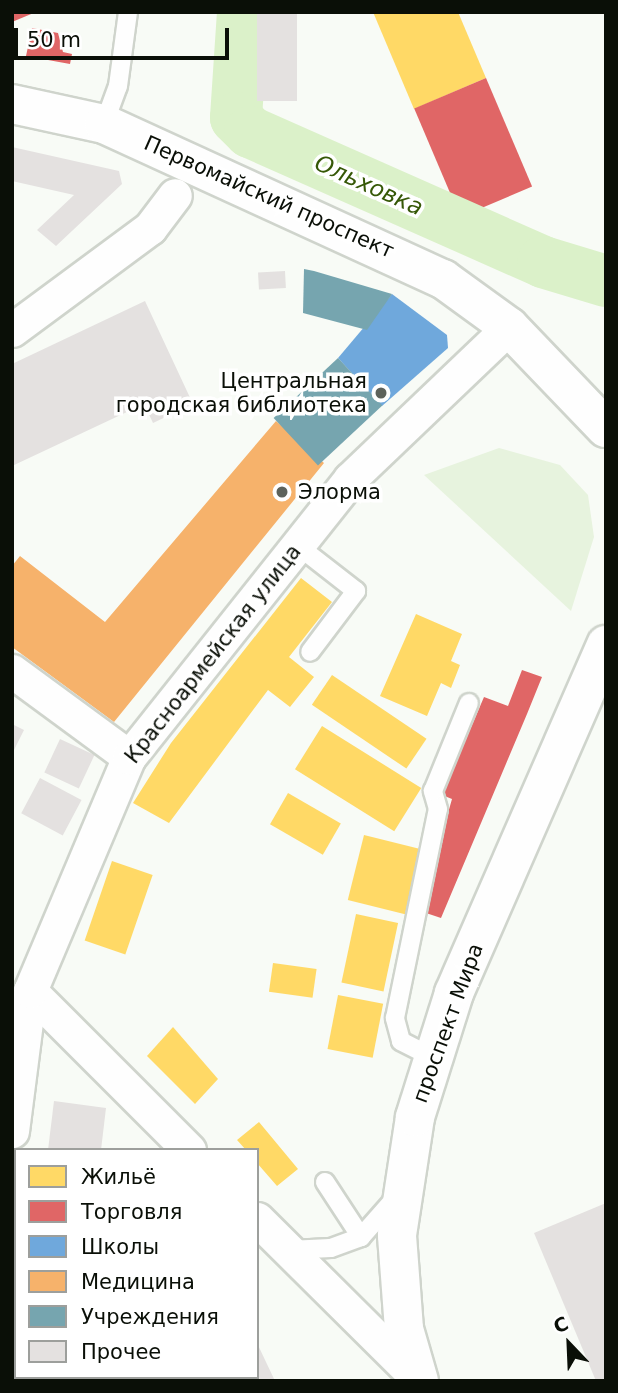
<!DOCTYPE html>
<meta charset="utf-8">
<style>
body{margin:0}
#map{position:relative;width:618px;height:1393px;overflow:hidden;background:#f8fbf6;font-family:"DejaVu Sans",sans-serif}
div>[style]{position:absolute}
[style*='--x']{left:calc(var(--x)*1px);top:calc(var(--y)*1px);width:calc(var(--w)*1px);rotate:calc(var(--a)*1deg)}
.green>*{inset:0;background:#e7f3de}
.homes>*{inset:0;background:#ffd966;transform-origin:0 0}
.shops>*{inset:0;background:#e06666;transform-origin:0 0}
.schools>*{inset:0;background:#6fa8dc}
.health>*{inset:0;background:#f6b26b}
.public>*{inset:0;background:#76a5af;transform-origin:0 0}
.river>*{height:52px;margin:-26px;padding:0 26px;transform-origin:26px;border-radius:26px;background:#dbf1c9}
.building>*{inset:0;background:#e4e1e0;transform-origin:0 0}
.roads{filter:drop-shadow(2px 0 #cfd4cc) drop-shadow(-2px 0 #cfd4cc) drop-shadow(0 2px #cfd4cc) drop-shadow(0 -2px #cfd4cc)}
.service>*{height:18px;margin:-9px;padding:0 9px;transform-origin:9px;border-radius:9px;background:#fefefe}
.minor>*{height:33px;margin:-16.5px;padding:0 16.5px;transform-origin:16.5px;border-radius:16.5px;background:#fefefe}
.tertiary>*{height:38px;margin:-19px;padding:0 19px;transform-origin:19px;border-radius:19px;background:#fefefe}
.dots>*{width:19px;height:19px;translate:-50% -50%;box-sizing:border-box;border:4px solid #fff;border-radius:50%}
span{translate:-50% -50%;white-space:nowrap;text-align:center;line-height:1.15;-webkit-text-stroke:7px #fff;paint-order:stroke}
.street-label{font-size:21px;color:#0a0f07}
.poi-label{font-size:21px;color:#0a0f07}
.right{translate:-100% -50%;text-align:right}
.left{translate:0 -50%;text-align:left}
.water-label{font-size:23px;color:#365807;font-style:italic}
.frame{position:absolute;inset:0;border:14px solid #0a0f07;pointer-events:none}
.legend{position:absolute;left:14px;top:1148px;width:245px;height:231px;box-sizing:border-box;background:#fff;border:2px solid #9d9f9c;margin:0;padding:9px 12px;list-style:none;font-size:21px;color:#0a0f07}
.legend li{display:flex;align-items:center;gap:14px;height:35px}
.legend b{width:35px;border:2px solid #9d9f9c}
.north{position:absolute;left:534px;top:1309px;width:70px;height:70px;-webkit-text-stroke:5px #fff;paint-order:stroke;rotate:337deg;font-size:19px;font-weight:700;line-height:28px;text-align:center;color:#0a0f07}
.north::after{content:'';display:block;margin:auto;width:24px;height:32px;background:#0a0f07;clip-path:polygon(50% 0,100% 100%,50% 72%,0 100%)}
.scale{position:absolute;left:14px;top:28px;width:215px;height:32px;box-sizing:border-box;border:4px solid #0a0f07;border-top:0;padding-left:9px;font-size:21px;line-height:24px;white-space:nowrap;color:#0a0f07;-webkit-text-stroke:5px #fff;paint-order:stroke}
</style>
<div id="map">
<div class="green">
<i style="clip-path:polygon(499px 448px,560px 465px,588px 495px,594px 537px,571px 611px,424px 475px)"></i>
</div>
<div class="homes">
<i style="clip-path:polygon(373px 12px,458px 12px,486px 78px,414px 109px)"></i>
<i style="clip-path:polygon(301px 578px,332px 602px,289px 657px,314px 677px,290px 707px,268px 690px,169px 823px,133px 803px,171px 743px)"></i>
<i style="clip-path:polygon(416px 614px,462px 634px,451px 661px,460px 665px,451px 688px,441px 683px,427px 716px,380px 696px)"></i>
<i style="left:332px;top:675px;width:114px;height:36px;rotate:34deg"></i>
<i style="left:322px;top:726px;width:117px;height:51px;rotate:32deg"></i>
<i style="left:288px;top:793px;width:61px;height:36px;rotate:30deg"></i>
<i style="left:364px;top:835px;width:59px;height:67px;rotate:14deg"></i>
<i style="left:112px;top:861px;width:43px;height:84px;rotate:19deg"></i>
<i style="left:356px;top:914px;width:43px;height:70px;rotate:12deg"></i>
<i style="left:273px;top:963px;width:44px;height:29px;rotate:8deg"></i>
<i style="left:338px;top:995px;width:46px;height:55px;rotate:11deg"></i>
<i style="clip-path:polygon(173px 1027px,218px 1079px,195px 1104px,147px 1056px)"></i>
<i style="clip-path:polygon(259px 1122px,298px 1169px,277px 1186px,257px 1163px,257px 1150px,246px 1150px,237px 1140px)"></i>
</div>
<div class="shops">
<i style="clip-path:polygon(12px 12px,36px 12px,12px 22px)"></i>
<i style="clip-path:polygon(32px 28px,58px 33px,63px 52px,72px 54px,70px 64px,26px 56px)"></i>
<i style="left:486px;top:78px;width:118px;height:78px;rotate:67deg"></i>
<i style="clip-path:polygon(522px 670px,542px 677px,527px 714px,441px 918px,420px 911px,452px 799px,442px 795px,484px 697px,508px 706px)"></i>
</div>
<div class="schools">
<i style="clip-path:polygon(392px 294px,447px 335px,448px 348px,382px 406px,338px 358px)"></i>
</div>
<div class="health">
<i style="clip-path:polygon(276px 421px,324px 463px,114px 722px,12px 647px,12px 566px,20px 556px,105px 622px)"></i>
</div>
<div class="public">
<i style="clip-path:polygon(304px 269px,314px 271px,392px 294px,367px 330px,303px 313px)"></i>
<i style="left:338px;top:358px;width:65px;height:88px;rotate:47deg"></i>
</div>
<div class="river">
<i style="--x:243;--y:12;--w:106;--a:93.8"></i>
<i style="--x:236;--y:118;--w:20;--a:45"></i>
<i style="--x:250;--y:132;--w:321;--a:23.9"></i>
<i style="--x:543;--y:262;--w:66;--a:16.8"></i>
</div>
<div class="building">
<i style="left:257px;top:12px;width:40px;height:89px"></i>
<i style="clip-path:polygon(12px 147px,119px 171px,122px 184px,56px 246px,37px 230px,74px 195px,12px 181px)"></i>
<i style="left:285px;top:271px;width:17px;height:27px;rotate:87deg"></i>
<i style="clip-path:polygon(145px 301px,193px 404px,153px 423px,144px 404px,12px 466px,12px 364px)"></i>
<i style="clip-path:polygon(12px 724px,24px 730px,12px 754px)"></i>
<i style="left:60px;top:739px;width:38px;height:37px;rotate:25deg"></i>
<i style="left:40px;top:778px;width:47px;height:40px;rotate:28deg"></i>
<i style="clip-path:polygon(54px 1101px,106px 1108px,101px 1150px,48px 1150px)"></i>
<i style="clip-path:polygon(606px 1203px,606px 1381px,596px 1381px,534px 1233px)"></i>
<i style="clip-path:polygon(14px 1306px,16px 1377px,51px 1381px,12px 1381px)"></i>
<i style="clip-path:polygon(257px 1343px,275px 1381px,226px 1381px,257px 1377px)"></i>
</div>
<div class="roads">
<div class="service">
<i style="--x:104;--y:124;--w:40;--a:-69.8"></i>
<i style="--x:118;--y:86;--w:75;--a:-82.3"></i>
<i style="--x:297;--y:545;--w:75;--a:37.9"></i>
<i style="--x:356;--y:591;--w:76;--a:127"></i>
<i style="--x:432;--y:1057;--w:35;--a:-153"></i>
<i style="--x:401;--y:1041;--w:24;--a:-105"></i>
<i style="--x:395;--y:1018;--w:213;--a:-78.4"></i>
<i style="--x:438;--y:809;--w:19;--a:-106"></i>
<i style="--x:433;--y:791;--w:95;--a:-67.8"></i>
<i style="--x:325;--y:1182;--w:66;--a:56.8"></i>
<i style="--x:288;--y:1250;--w:43;--a:-2.7"></i>
<i style="--x:331;--y:1248;--w:32;--a:-20"></i>
<i style="--x:361;--y:1237;--w:45;--a:-48.6"></i>
</div>
<div class="minor">
<i style="--x:12;--y:330;--w:172;--a:-36.5"></i>
<i style="--x:150;--y:228;--w:41;--a:-52.9"></i>
<i style="--x:12;--y:671;--w:145;--a:36.3"></i>
<i style="--x:30;--y:991;--w:225;--a:45"></i>
<i style="--x:12;--y:1131;--w:141;--a:-82.7"></i>
<i style="--x:30;--y:991;--w:254;--a:-67.1"></i>
<i style="--x:129;--y:757;--w:355;--a:-51.5"></i>
<i style="--x:350;--y:479;--w:220;--a:-43.7"></i>
<i style="--x:257;--y:1219;--w:228;--a:44.8"></i>
</div>
<div class="tertiary">
<i style="--x:12;--y:104;--w:94;--a:12.3"></i>
<i style="--x:104;--y:124;--w:373;--a:24.6"></i>
<i style="--x:443;--y:279;--w:82;--a:36"></i>
<i style="--x:509;--y:327;--w:140;--a:46.2"></i>
<i style="--x:419;--y:1381;--w:54;--a:-106.1"></i>
<i style="--x:404;--y:1329;--w:94;--a:-94.3"></i>
<i style="--x:397;--y:1235;--w:119;--a:-81.3"></i>
<i style="--x:415;--y:1117;--w:130;--a:-72.5"></i>
<i style="--x:454;--y:993;--w:380;--a:-66.4"></i>
</div>
</div>
<div class="dots">
<i style="left:381px;top:393px;background:#5d625b"></i>
<i style="left:282px;top:492px;background:#5d625b"></i>
</div>
<div class="street-label">
<span style="left:269px;top:197px;rotate:24deg">Первомайский проспект</span>
<span style="left:213px;top:654px;rotate:-52deg">Красноармейская улица</span>
<span style="left:448px;top:1023px;rotate:-70deg">проспект Мира</span>
</div>
<div class="poi-label">
<span class="right" style="left:367px;top:393px">Центральная<br>городская библиотека</span>
<span class="left" style="left:298px;top:492px">Элорма</span>
</div>
<div class="water-label">
<span style="left:369px;top:185px;rotate:24deg">Ольховка</span>
</div>
<div class="frame"></div>
<ul class="legend">
<li><b style="height:19px;background:#ffd966"></b>Жильё</li>
<li><b style="height:19px;background:#e06666"></b>Торговля</li>
<li><b style="height:19px;background:#6fa8dc"></b>Школы</li>
<li><b style="height:19px;background:#f6b26b"></b>Медицина</li>
<li><b style="height:19px;background:#76a5af"></b>Учреждения</li>
<li><b style="height:19px;background:#e4e1e0"></b>Прочее</li>
</ul>
<div class="north">С</div>
<div class="scale">50 m</div>
</div>
